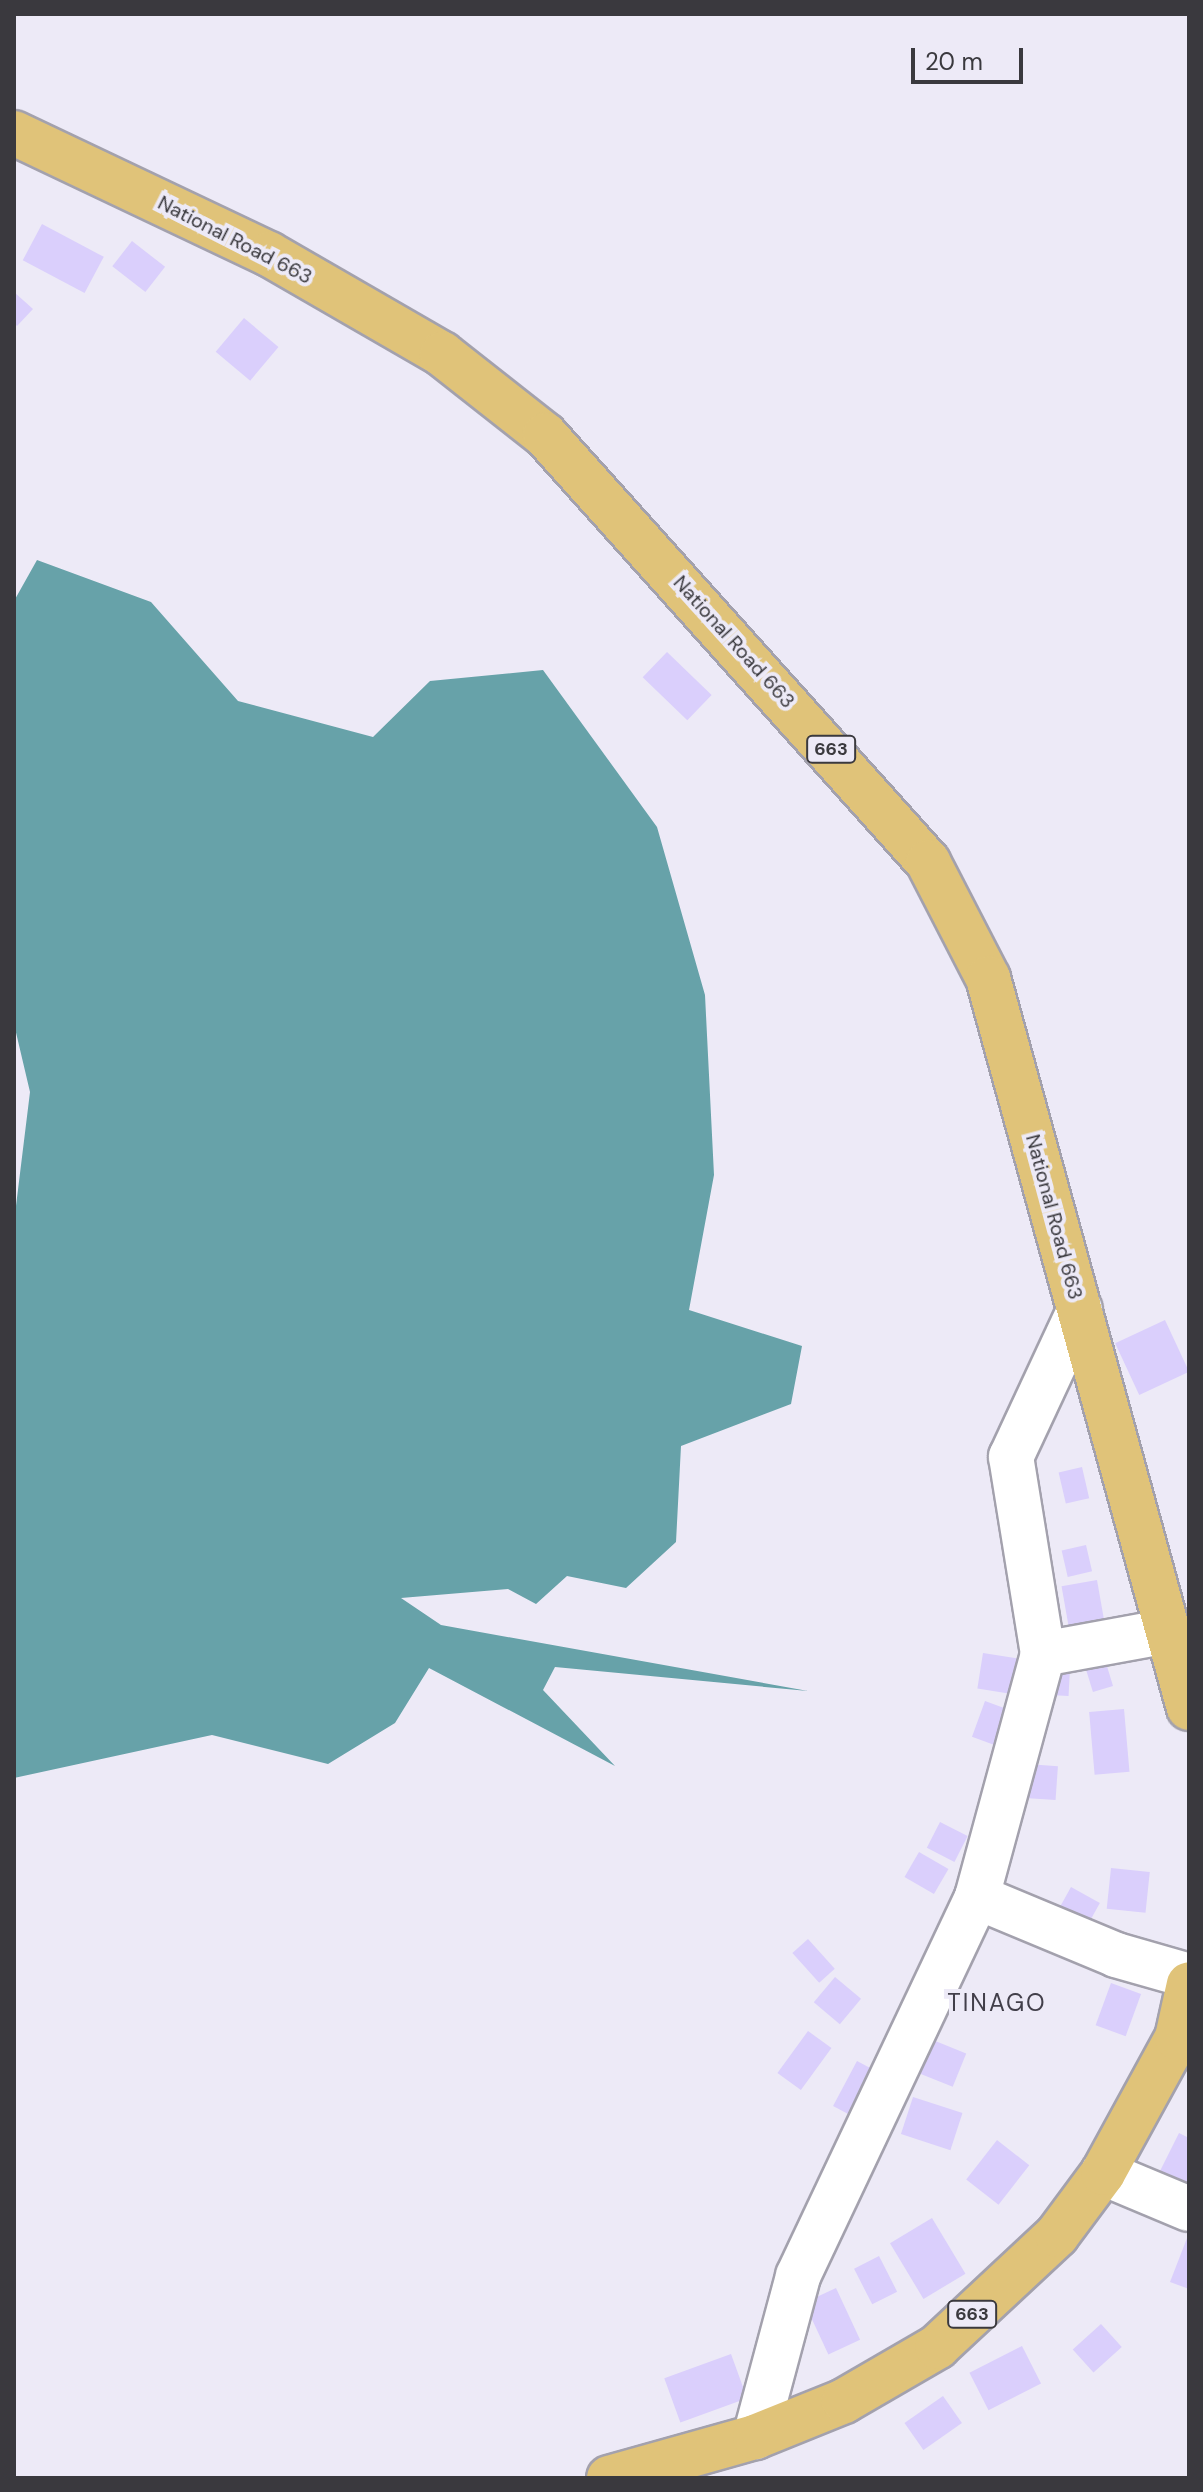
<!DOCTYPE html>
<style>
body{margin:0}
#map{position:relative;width:1203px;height:2492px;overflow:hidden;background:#edeaf7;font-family:"DM Sans",sans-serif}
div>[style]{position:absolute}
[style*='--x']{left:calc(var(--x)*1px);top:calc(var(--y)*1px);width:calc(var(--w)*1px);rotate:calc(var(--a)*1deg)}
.water>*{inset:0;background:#67a2a9}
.building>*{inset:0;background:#dacffc;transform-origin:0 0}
.roads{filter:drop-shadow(2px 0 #a3a1ad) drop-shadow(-2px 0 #a3a1ad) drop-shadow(0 2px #a3a1ad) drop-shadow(0 -2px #a3a1ad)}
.minor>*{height:44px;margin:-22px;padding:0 22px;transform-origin:22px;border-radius:22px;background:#fff}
.major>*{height:44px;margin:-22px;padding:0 22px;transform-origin:22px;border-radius:22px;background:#e0c379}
span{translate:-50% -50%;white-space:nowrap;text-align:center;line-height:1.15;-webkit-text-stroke:8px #edeaf7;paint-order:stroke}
.shield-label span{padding:2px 6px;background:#edeaf7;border:2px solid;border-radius:6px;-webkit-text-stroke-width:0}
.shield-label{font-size:18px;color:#3a393e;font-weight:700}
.street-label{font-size:20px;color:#3a393e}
.quarter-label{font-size:24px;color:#423f4a;letter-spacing:2px}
.frame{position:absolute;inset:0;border:16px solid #3a393e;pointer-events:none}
.scale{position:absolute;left:911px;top:48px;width:112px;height:36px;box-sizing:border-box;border:4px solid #3a393e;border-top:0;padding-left:10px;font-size:24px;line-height:28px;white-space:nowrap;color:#3a393e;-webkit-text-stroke:6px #edeaf7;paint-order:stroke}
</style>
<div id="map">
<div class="water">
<i style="clip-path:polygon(37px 560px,151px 602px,238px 701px,373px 737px,430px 681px,543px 670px,657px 827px,705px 995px,714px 1175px,689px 1310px,802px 1346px,791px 1404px,681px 1446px,676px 1542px,626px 1588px,567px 1576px,536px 1604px,508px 1589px,401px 1598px,441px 1625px,808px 1691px,555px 1667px,543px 1690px,615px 1766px,429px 1668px,395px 1723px,328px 1764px,212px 1735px,14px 1778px,14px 1222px,30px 1092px,14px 1024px,14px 601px)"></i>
</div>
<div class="building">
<i style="left:42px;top:224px;width:70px;height:41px;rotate:28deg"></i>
<i style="left:132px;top:241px;width:42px;height:32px;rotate:38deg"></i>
<i style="clip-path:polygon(14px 292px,33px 309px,17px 326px,14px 323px)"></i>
<i style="left:244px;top:318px;width:45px;height:44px;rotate:40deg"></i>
<i style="left:667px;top:652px;width:62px;height:35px;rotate:44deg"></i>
<i style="left:1165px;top:1320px;width:57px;height:55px;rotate:65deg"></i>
<i style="left:1082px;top:1467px;width:32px;height:24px;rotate:77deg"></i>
<i style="left:1086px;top:1545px;width:27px;height:25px;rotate:77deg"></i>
<i style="left:1097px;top:1580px;width:53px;height:36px;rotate:80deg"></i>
<i style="left:983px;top:1653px;width:38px;height:36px;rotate:9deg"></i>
<i style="left:1106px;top:1663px;width:24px;height:21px;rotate:73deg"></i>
<i style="left:1050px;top:1668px;width:20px;height:27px;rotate:3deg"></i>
<i style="left:985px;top:1701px;width:29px;height:38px;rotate:20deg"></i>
<i style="left:1124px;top:1709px;width:63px;height:35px;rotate:85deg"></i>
<i style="left:1027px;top:1764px;width:31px;height:34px;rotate:4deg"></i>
<i style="left:940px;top:1822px;width:31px;height:29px;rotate:27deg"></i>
<i style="left:919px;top:1852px;width:34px;height:29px;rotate:30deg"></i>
<i style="left:1111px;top:1868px;width:39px;height:41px;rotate:6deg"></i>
<i style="left:1071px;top:1887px;width:33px;height:38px;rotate:29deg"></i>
<i style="left:808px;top:1939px;width:40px;height:21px;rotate:48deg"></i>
<i style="left:835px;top:1977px;width:34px;height:33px;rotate:40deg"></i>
<i style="left:1111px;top:1983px;width:32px;height:45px;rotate:20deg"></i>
<i style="left:808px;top:2031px;width:29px;height:52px;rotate:36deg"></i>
<i style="left:918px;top:2034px;width:52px;height:36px;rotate:22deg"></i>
<i style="left:857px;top:2061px;width:30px;height:51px;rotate:28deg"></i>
<i style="left:913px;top:2097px;width:52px;height:39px;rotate:18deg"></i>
<i style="clip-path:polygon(1179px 2133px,1189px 2138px,1189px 2190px,1158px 2175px)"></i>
<i style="left:997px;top:2140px;width:41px;height:50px;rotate:38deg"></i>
<i style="left:932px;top:2218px;width:65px;height:49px;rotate:59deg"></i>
<i style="clip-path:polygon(1189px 2233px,1189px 2289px,1170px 2282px)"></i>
<i style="left:879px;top:2256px;width:40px;height:28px;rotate:63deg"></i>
<i style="left:836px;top:2288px;width:57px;height:35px;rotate:65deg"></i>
<i style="left:1101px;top:2324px;width:31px;height:38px;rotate:48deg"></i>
<i style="left:1022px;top:2346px;width:42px;height:59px;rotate:63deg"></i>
<i style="left:731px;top:2354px;width:47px;height:71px;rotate:70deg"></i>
<i style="left:943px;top:2396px;width:33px;height:47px;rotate:55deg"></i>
</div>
<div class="roads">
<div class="minor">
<i style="--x:1043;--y:1654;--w:127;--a:-10.4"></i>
<i style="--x:977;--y:1897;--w:151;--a:22.6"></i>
<i style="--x:1116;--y:1955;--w:76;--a:16"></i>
<i style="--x:1103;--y:2173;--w:93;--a:22.7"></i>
<i style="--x:755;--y:2437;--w:167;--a:-75"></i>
<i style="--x:798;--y:2276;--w:419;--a:-64.7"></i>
<i style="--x:977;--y:1897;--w:252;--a:-74.8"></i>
<i style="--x:1043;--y:1654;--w:200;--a:-99.2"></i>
<i style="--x:1011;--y:1457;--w:163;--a:-65"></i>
</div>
<div class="major">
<i style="--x:14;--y:133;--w:282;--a:25.4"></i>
<i style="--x:269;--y:254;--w:200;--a:30"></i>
<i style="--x:442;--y:354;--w:131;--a:38.2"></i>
<i style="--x:545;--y:435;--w:574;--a:48.11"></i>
<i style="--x:928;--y:862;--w:131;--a:62.7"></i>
<i style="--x:988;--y:978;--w:757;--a:74.61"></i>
<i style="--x:609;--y:2478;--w:152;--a:-15.7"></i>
<i style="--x:755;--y:2437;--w:96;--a:-22"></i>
<i style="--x:844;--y:2401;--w:108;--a:-30.1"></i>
<i style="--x:937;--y:2347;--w:164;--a:-43"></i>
<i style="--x:1057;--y:2235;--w:77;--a:-53.4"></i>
<i style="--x:1103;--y:2173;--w:154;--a:-61.3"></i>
<i style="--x:1177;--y:2038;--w:55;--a:-77.5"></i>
</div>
</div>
<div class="shield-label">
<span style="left:831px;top:749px">663</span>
<span style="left:972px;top:2314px">663</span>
</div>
<div class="street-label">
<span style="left:235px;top:240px;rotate:27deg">National Road 663</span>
<span style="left:734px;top:642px;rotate:48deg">National Road 663</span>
<span style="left:1054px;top:1217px;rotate:75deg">National Road 663</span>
</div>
<div class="quarter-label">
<span style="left:997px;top:2003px">TINAGO</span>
</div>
<div class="frame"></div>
<div class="scale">20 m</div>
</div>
